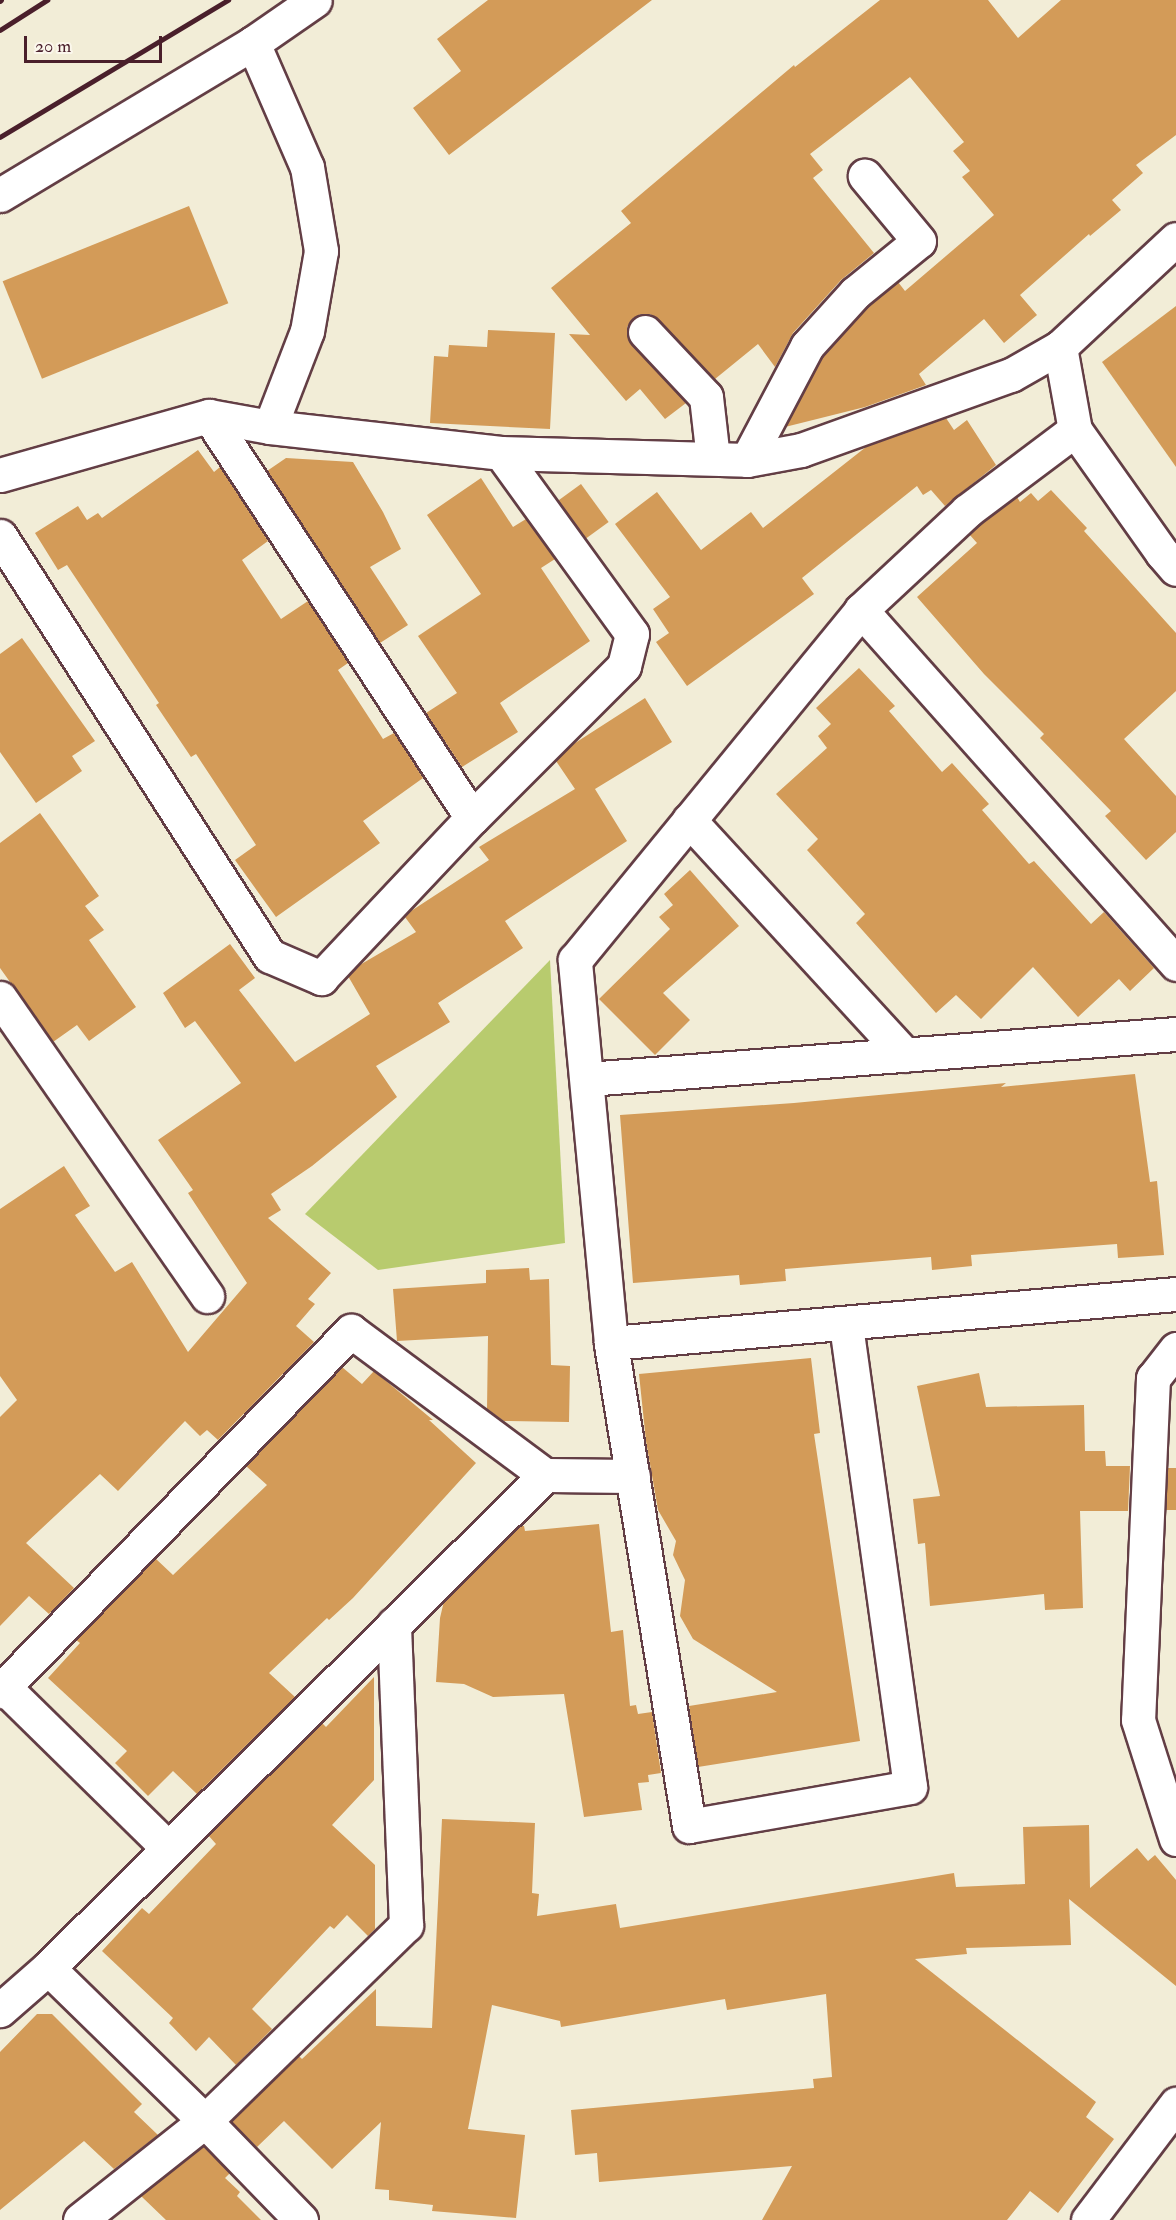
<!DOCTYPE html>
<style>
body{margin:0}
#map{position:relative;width:1176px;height:2220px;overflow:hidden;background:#f2edd7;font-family:"IM FELL Double Pica",serif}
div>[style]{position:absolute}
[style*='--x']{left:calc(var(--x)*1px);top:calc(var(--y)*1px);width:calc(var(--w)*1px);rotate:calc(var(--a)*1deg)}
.green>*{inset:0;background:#b8cb6e}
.building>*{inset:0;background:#d39b58;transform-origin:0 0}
.roads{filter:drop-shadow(2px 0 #633e45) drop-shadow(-2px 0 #633e45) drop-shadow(0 2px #633e45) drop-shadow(0 -2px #633e45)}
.minor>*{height:33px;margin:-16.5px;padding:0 16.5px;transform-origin:16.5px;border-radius:16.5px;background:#fff}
.rail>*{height:4.5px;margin:-2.25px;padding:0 2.25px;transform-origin:2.25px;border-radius:2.25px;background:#4a1f2b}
span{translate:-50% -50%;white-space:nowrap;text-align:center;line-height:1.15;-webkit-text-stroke:4.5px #fbf7ec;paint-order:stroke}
.scale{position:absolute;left:24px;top:36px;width:138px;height:27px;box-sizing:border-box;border:3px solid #4a1f2b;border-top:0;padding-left:8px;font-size:18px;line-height:21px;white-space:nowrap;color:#4a1f2b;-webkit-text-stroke:4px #fbf7ec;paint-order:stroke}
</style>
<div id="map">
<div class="green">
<i style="clip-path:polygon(550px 960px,565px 1243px,378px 1270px,305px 1214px)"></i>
</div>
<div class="building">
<i style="clip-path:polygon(488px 0,652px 0,449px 155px,413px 108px,461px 71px,437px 39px)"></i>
<i style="clip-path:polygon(880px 0,988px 0,1018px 38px,1061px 0,1176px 0,1176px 135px,1136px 165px,1143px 173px,1112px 200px,1121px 210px,1090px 236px,1089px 234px,1020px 295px,1037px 315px,1004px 343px,984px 319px,919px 374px,926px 385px,865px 407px,785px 427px,822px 357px,868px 307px,898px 282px,905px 291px,994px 215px,962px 177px,970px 171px,953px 151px,964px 142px,910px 77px,810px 154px,823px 170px,813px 178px,874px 253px,841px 280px,793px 333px,775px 367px,758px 344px,715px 379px,658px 319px,650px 314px,641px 314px,633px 318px,627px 327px,627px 336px,631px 344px,686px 403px,665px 419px,640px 389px,626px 401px,569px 334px,590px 335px,551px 288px,631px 223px,621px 211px,794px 65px,795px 67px)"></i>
<i style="left:189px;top:206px;width:105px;height:201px;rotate:68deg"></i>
<i style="clip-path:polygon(1176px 306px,1176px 467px,1102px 362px)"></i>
<i style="clip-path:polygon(488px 330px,555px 333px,550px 429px,430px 423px,434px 356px,448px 357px,449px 345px,487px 347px)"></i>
<i style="clip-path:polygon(946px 418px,954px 430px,967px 420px,996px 465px,945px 506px,931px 490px,923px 495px,917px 486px,802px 578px,814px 594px,687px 686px,656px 642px,669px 633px,653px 609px,670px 597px,615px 524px,657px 492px,701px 550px,751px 512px,763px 528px,866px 447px)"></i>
<i style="clip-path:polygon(198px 450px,214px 472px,220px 467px,268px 541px,242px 560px,281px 619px,308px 601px,348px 663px,338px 670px,383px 739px,394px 733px,423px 778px,363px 821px,380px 843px,276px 917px,235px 860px,256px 845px,196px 754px,191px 757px,156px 705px,159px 703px,67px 565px,58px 570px,35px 533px,78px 506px,87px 520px,98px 513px,102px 518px)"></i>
<i style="clip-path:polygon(286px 458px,353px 462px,383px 512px,401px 549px,370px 567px,408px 625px,380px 643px,267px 471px)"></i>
<i style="clip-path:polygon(481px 478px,513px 527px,526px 519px,555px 559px,541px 568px,590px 641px,500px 703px,518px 732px,462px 767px,426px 713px,457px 693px,418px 636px,481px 594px,427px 515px)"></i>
<i style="left:581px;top:484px;width:47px;height:28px;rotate:54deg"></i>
<i style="clip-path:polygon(1051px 490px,1087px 528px,1084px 531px,1176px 633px,1176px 691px,1124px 739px,1176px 796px,1176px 832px,1146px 860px,1105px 816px,1111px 811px,1040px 738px,1044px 734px,984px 674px,917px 597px,977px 543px,969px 534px,979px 525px,1017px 497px,1020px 502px,1031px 493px,1038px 501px)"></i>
<i style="clip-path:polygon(22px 638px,95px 741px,72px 756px,82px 771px,36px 803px,0 752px,0 654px)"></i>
<i style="clip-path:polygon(859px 668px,895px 706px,889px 711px,942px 772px,952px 763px,989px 804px,982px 810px,1029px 864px,1034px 861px,1091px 924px,1104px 912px,1154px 968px,1130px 991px,1119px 979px,1078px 1017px,1033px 967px,981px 1019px,956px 995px,936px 1013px,856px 923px,865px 914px,807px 850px,818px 839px,776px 794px,827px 748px,818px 736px,831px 724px,816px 708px)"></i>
<i style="clip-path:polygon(645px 698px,672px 742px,595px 789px,627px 841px,505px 921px,523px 948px,438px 1003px,450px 1022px,376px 1066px,397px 1097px,312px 1166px,271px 1194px,281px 1210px,268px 1218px,331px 1273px,308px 1299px,315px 1304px,296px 1326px,314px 1342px,218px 1440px,207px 1430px,200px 1436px,185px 1421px,118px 1491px,100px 1474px,26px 1543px,74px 1588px,49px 1614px,29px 1596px,0 1626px,0 1417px,17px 1400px,0 1376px,0 1209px,64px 1166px,90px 1206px,75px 1215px,115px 1272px,132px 1262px,188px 1352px,247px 1283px,188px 1193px,193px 1190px,158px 1140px,241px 1083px,195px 1021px,185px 1028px,163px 993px,230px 944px,255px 978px,239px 990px,295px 1062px,370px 1014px,348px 976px,358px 966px,416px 932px,405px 917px,408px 913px,489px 860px,479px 847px,575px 789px,556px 761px,572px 745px)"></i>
<i style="clip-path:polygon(40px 813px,99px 896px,85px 906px,104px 930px,89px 940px,136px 1007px,89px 1041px,77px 1025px,53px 1042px,0 968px,0 843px)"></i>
<i style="clip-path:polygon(690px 870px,739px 926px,663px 993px,690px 1020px,655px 1055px,599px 999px,670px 929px,659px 917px,673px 905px,664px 894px)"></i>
<i style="clip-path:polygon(1135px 1074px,1150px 1182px,1157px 1181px,1164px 1255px,1118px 1258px,1117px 1244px,971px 1255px,972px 1266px,932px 1270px,931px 1257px,785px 1269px,786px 1281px,740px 1285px,739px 1275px,633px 1283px,620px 1115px,794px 1103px,1006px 1083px,1001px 1087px)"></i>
<i style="clip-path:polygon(529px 1268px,530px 1280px,549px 1279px,551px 1365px,570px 1366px,569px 1422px,504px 1421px,487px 1409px,488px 1336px,397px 1341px,393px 1289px,486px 1283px,486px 1270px)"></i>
<i style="clip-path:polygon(811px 1358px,820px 1433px,814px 1434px,860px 1741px,698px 1767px,689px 1706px,777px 1692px,693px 1639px,680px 1616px,685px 1580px,673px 1555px,676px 1541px,658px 1510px,646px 1441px,639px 1374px)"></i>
<i style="clip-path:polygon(342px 1367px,362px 1384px,374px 1371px,433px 1420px,429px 1420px,476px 1463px,353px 1598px,329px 1620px,327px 1618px,269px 1673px,295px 1697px,197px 1794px,173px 1771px,148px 1796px,115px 1763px,127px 1751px,48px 1678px,80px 1643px,76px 1640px,155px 1558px,173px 1575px,267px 1485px,246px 1466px)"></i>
<i style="clip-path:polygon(979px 1373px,986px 1407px,1084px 1405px,1085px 1451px,1105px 1451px,1106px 1466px,1130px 1466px,1128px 1511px,1080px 1511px,1083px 1608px,1045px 1610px,1044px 1594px,930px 1606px,925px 1543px,918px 1544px,913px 1499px,940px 1496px,917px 1386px)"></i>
<i style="clip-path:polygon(1168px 1468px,1176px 1468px,1176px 1510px,1166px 1510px)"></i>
<i style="clip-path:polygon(599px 1524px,611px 1632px,623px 1630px,630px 1706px,636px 1705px,638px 1714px,652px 1712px,661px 1773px,648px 1775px,649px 1782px,638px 1783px,642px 1810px,584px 1817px,564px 1694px,493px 1697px,464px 1684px,436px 1682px,440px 1618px,444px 1601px,520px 1526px,524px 1526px,525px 1531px)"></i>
<i style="clip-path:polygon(374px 1677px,374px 1780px,332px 1825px,375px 1865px,375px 1929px,368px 1936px,347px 1915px,334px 1929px,330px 1926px,252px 2009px,272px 2029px,236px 2065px,209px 2037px,196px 2051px,169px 2023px,173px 2018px,102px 1951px,142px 1908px,149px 1914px,216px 1844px,208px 1835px,322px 1723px,326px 1727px)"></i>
<i style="clip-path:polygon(442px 1819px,535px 1823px,532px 1893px,539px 1894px,537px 1916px,616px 1904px,620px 1928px,954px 1873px,956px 1887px,1025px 1884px,1023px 1827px,1089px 1825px,1090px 1888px,1137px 1848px,1148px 1861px,1155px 1855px,1176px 1880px,1176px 1986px,1069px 1899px,1071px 1945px,966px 1948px,967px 1954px,915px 1959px,1096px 2102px,1086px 2117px,1114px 2139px,1058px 2213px,1030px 2191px,1007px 2220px,762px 2220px,792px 2166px,599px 2182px,597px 2153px,575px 2155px,571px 2110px,814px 2088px,813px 2079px,832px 2077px,826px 1994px,727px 2010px,725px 1999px,561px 2027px,560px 2021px,492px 2005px,468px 2129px,525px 2135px,516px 2218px,432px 2211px,433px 2205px,389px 2200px,389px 2190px,375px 2189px,381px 2122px,332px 2169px,284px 2121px,257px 2147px,231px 2121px,299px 2056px,302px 2059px,376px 1989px,376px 2026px,432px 2028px)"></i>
<i style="clip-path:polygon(37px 2014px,52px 2014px,142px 2104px,134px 2112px,158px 2135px,114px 2169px,84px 2141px,0 2210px,0 2052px)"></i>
<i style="clip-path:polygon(203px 2146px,230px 2173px,225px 2178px,240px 2192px,237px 2196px,261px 2220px,166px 2220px,141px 2196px)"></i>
</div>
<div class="roads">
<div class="minor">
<i style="--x:253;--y:43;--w:135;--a:66.5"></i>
<i style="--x:307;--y:167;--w:85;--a:80.5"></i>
<i style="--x:321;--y:251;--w:81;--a:99.9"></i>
<i style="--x:307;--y:331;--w:103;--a:111.1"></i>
<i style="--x:0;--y:195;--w:295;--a:-31"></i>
<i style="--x:253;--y:43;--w:75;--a:-34.7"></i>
<i style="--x:645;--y:332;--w:89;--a:46.8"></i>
<i style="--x:706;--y:397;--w:61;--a:83.5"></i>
<i style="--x:1060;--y:347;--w:84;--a:79.8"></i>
<i style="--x:1075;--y:430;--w:151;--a:54.7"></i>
<i style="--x:1162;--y:553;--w:21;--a:49"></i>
<i style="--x:209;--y:416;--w:480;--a:56.8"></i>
<i style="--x:747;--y:460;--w:129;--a:-62.2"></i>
<i style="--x:807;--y:346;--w:72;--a:-47.8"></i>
<i style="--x:855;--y:293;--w:82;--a:-39.1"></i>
<i style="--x:919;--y:241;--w:85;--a:-129.7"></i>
<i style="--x:0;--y:475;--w:217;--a:-15.8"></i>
<i style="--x:209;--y:416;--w:62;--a:10.2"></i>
<i style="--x:270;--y:427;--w:232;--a:6.4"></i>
<i style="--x:501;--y:453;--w:246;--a:1.6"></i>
<i style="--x:747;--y:460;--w:55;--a:-10.5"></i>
<i style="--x:801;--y:450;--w:223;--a:-19.7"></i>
<i style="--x:1011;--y:375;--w:56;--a:-29.7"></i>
<i style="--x:1060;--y:347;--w:158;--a:-43"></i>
<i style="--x:0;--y:536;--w:499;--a:57.3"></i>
<i style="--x:270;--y:956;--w:56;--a:23.3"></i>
<i style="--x:321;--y:978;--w:220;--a:-46.7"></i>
<i style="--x:472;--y:818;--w:215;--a:-45"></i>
<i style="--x:624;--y:666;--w:33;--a:-76"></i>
<i style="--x:632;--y:634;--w:223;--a:-125.9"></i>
<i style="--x:861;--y:610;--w:474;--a:48.3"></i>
<i style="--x:689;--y:820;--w:319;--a:47.4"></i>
<i style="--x:0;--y:998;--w:363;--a:55.2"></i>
<i style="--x:587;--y:1079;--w:591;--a:-4.37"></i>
<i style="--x:846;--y:1325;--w:466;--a:82.1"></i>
<i style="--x:910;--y:1787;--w:224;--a:170"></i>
<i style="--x:689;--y:1826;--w:489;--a:-99.2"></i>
<i style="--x:611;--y:1343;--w:385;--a:-95.4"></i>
<i style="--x:575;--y:960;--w:452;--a:-50.7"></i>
<i style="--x:861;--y:610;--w:145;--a:-43"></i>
<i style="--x:967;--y:511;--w:135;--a:-36.9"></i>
<i style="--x:611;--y:1343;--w:567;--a:-4.96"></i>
<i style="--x:1176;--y:1349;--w:37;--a:128"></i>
<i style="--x:1153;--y:1378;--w:342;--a:92.5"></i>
<i style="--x:1138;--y:1720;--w:125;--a:72.3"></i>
<i style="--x:545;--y:1475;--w:88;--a:0.7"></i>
<i style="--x:4;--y:1687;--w:230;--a:44.5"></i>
<i style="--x:0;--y:1691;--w:503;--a:-45.73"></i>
<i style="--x:351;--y:1331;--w:242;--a:36.6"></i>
<i style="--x:545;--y:1475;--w:700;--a:135.23"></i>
<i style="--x:48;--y:1968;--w:64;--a:138.8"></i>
<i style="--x:48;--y:1968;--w:219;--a:44.3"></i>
<i style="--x:205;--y:2121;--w:138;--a:45.9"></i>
<i style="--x:80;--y:2220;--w:159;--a:-38.4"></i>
<i style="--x:205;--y:2121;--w:281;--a:-44.3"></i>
<i style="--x:406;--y:1925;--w:301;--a:-92.3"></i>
<i style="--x:1088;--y:2220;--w:146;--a:-52.8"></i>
</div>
</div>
<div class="rail">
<i style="--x:0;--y:1;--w:1;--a:-45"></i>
<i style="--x:0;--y:30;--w:56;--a:-32.6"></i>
<i style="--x:0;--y:137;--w:266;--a:-31"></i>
</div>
<div class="scale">20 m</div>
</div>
